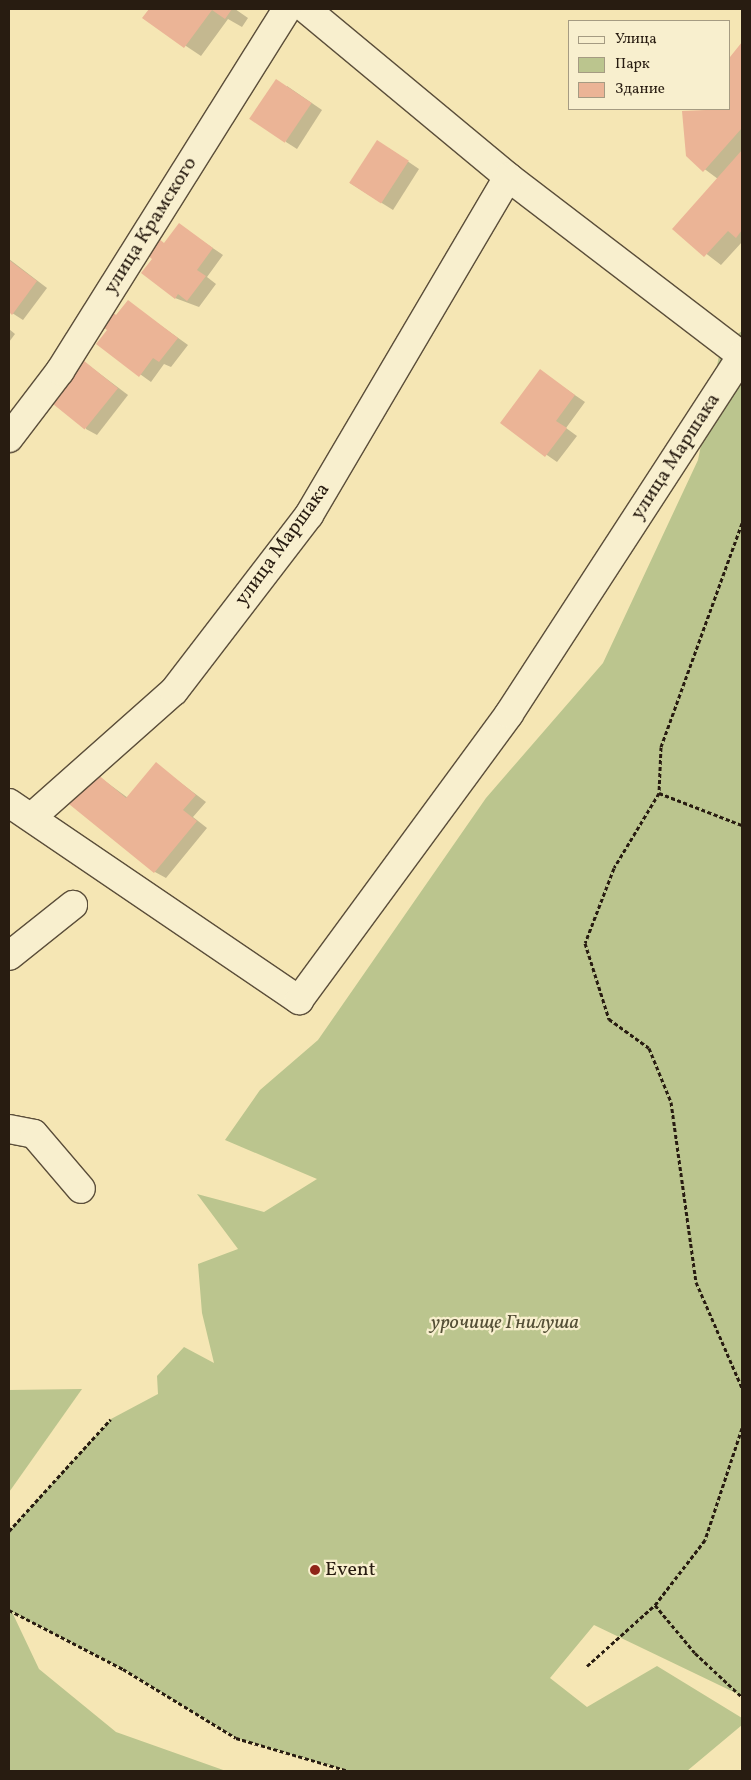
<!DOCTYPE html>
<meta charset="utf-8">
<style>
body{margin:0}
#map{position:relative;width:751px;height:1780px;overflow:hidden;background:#f5e6b4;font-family:Vollkorn,serif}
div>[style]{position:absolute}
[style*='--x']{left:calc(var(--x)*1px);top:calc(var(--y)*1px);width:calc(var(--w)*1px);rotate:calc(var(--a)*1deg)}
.green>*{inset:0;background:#bbc58e}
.shadow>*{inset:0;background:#0003}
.building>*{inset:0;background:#ebb496;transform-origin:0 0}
.path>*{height:3px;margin-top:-1.5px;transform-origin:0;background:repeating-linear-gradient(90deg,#281c11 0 4px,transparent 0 6.5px)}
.roads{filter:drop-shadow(1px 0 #5b4e3a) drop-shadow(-1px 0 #5b4e3a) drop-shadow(0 1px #5b4e3a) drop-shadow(0 -1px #5b4e3a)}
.minor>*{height:28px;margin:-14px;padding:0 14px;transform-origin:14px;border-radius:14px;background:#f8efce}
.dots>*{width:14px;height:14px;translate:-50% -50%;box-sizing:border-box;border:2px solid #f8efce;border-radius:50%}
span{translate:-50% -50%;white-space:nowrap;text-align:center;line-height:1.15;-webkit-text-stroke:4.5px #f8efce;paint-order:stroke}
.street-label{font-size:20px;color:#281c11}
.park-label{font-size:20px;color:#544f36;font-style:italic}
.poi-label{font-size:20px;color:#281c11}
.left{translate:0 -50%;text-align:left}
.frame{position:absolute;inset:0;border:10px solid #281c11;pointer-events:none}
.legend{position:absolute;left:568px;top:20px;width:162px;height:90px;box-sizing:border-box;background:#f8efce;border:1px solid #a59b82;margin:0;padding:6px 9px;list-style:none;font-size:15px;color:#281c11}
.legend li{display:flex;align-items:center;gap:10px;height:25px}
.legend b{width:25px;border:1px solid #a59b82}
</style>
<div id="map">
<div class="green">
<i style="clip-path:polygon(742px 331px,742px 1696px,594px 1625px,550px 1678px,587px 1707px,657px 1666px,742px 1718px,742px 1725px,687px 1771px,349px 1771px,236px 1738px,123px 1669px,12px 1612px,39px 1669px,116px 1732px,226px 1771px,9px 1771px,9px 1531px,111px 1419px,158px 1394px,157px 1376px,184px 1347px,214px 1363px,202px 1313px,198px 1264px,238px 1249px,197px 1194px,264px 1212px,317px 1179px,225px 1140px,260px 1090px,318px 1040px,486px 798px,603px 663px,698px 460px,721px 346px)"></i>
<i style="clip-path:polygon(82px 1389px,12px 1488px,9px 1492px,9px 1390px)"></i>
</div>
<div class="shadow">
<i style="clip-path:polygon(151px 9px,235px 9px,248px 18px,242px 27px,228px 19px,201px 56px,144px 18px)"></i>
<i style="clip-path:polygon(742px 44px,742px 242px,721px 265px,674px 229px,718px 179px,687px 156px,683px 112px,730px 109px,730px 58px)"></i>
<i style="clip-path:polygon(287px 86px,322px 110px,297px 149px,286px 142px)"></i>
<i style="clip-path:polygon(388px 148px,419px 169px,393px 210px,350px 183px)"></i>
<i style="clip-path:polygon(179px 225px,223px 255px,207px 277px,216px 284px,199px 307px,175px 298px,154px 259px)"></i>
<i style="clip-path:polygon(9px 259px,47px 288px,23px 320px,9px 311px)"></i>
<i style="clip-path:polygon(128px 302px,188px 345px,171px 367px,164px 364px,151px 382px,98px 344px,109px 330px,110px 312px,117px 316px)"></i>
<i style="clip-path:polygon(9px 329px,15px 334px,9px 342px)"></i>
<i style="clip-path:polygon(83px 361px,128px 395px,97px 435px,86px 429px)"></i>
<i style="clip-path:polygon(540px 371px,585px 402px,566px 428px,577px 436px,557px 462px,501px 423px)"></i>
<i style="clip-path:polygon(156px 764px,206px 802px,193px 817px,207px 828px,166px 878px,155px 872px,90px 770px,128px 798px)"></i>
</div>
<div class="building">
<i style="clip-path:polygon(149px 9px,232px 9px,225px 19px,212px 10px,184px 48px,142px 18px)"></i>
<i style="clip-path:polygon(742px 42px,742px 128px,703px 172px,686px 156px,682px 111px,730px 109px,730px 57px)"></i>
<i style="left:276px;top:79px;width:43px;height:48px;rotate:34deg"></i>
<i style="left:377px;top:140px;width:38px;height:51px;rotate:33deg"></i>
<i style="clip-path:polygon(742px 150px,742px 230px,736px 238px,728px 231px,704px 257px,672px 229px)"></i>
<i style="clip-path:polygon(179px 223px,213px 248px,197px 270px,206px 276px,187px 301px,178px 294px,175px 299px,141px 273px,152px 259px,146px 254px,158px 238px,164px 243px)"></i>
<i style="clip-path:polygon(9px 260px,37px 281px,12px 315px,9px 312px)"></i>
<i style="clip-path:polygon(128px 300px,178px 338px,159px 362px,153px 358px,139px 377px,96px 344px,107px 330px,99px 324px,110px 310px,116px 315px)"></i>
<i style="left:83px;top:360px;width:45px;height:53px;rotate:39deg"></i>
<i style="clip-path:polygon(540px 369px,575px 395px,556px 421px,567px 428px,545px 457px,500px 423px)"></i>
<i style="clip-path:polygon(156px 762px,196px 795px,183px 810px,197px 821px,154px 873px,64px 800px,90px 768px,126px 798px)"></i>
</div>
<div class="path">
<i style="--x:742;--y:523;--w:238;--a:109.9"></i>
<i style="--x:661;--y:747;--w:46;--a:92.5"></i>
<i style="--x:659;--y:793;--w:87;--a:121"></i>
<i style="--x:614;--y:868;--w:80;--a:111.1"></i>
<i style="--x:585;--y:943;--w:80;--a:72.5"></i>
<i style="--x:609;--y:1019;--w:49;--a:35.9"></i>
<i style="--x:649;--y:1048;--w:58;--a:67.8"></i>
<i style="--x:671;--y:1102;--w:182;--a:82.1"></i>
<i style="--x:696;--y:1282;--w:116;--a:66.5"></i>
<i style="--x:659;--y:793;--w:89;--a:21.1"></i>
<i style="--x:742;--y:1428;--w:118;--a:108.3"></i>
<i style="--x:705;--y:1540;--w:82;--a:127.6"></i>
<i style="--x:655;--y:1605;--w:62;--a:50.2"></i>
<i style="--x:695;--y:1653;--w:64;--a:43.1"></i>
<i style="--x:9;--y:1531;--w:151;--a:-47.7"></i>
<i style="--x:9;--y:1610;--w:128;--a:27.4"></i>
<i style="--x:123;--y:1669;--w:132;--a:31.4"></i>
<i style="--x:236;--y:1738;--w:118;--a:16.3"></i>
<i style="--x:587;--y:1666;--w:91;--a:-41.9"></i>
</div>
<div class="roads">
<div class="minor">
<i style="--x:306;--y:9;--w:263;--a:39.7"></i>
<i style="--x:508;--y:177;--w:295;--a:37.4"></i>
<i style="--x:9;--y:438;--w:84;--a:-52.7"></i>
<i style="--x:60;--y:371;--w:427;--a:-57.9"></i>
<i style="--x:9;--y:803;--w:351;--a:34.2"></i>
<i style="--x:299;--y:1000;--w:355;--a:-53.7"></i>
<i style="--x:509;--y:714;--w:428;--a:-57"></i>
<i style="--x:33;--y:816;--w:188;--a:-41.6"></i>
<i style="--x:174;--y:691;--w:222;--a:-52.5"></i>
<i style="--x:309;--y:515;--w:392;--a:-59.5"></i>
<i style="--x:9;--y:956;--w:82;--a:-38.6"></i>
<i style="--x:9;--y:1129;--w:25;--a:11"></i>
<i style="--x:34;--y:1134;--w:72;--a:49.5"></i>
</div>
</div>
<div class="dots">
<i style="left:315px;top:1570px;background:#8f2418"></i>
</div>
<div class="street-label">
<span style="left:151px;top:226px;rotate:-58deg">улица Крамского</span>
<span style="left:676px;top:457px;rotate:-57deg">улица Маршака</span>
<span style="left:283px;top:545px;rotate:-54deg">улица Маршака</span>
</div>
<div class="park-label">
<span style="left:505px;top:1323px">урочище Гнилуша</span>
</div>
<div class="poi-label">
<span class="left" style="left:325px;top:1570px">Event</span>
</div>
<div class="frame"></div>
<ul class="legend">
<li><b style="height:6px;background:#f8efce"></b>Улица</li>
<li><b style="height:14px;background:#bbc58e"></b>Парк</li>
<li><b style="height:14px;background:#ebb496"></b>Здание</li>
</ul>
</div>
